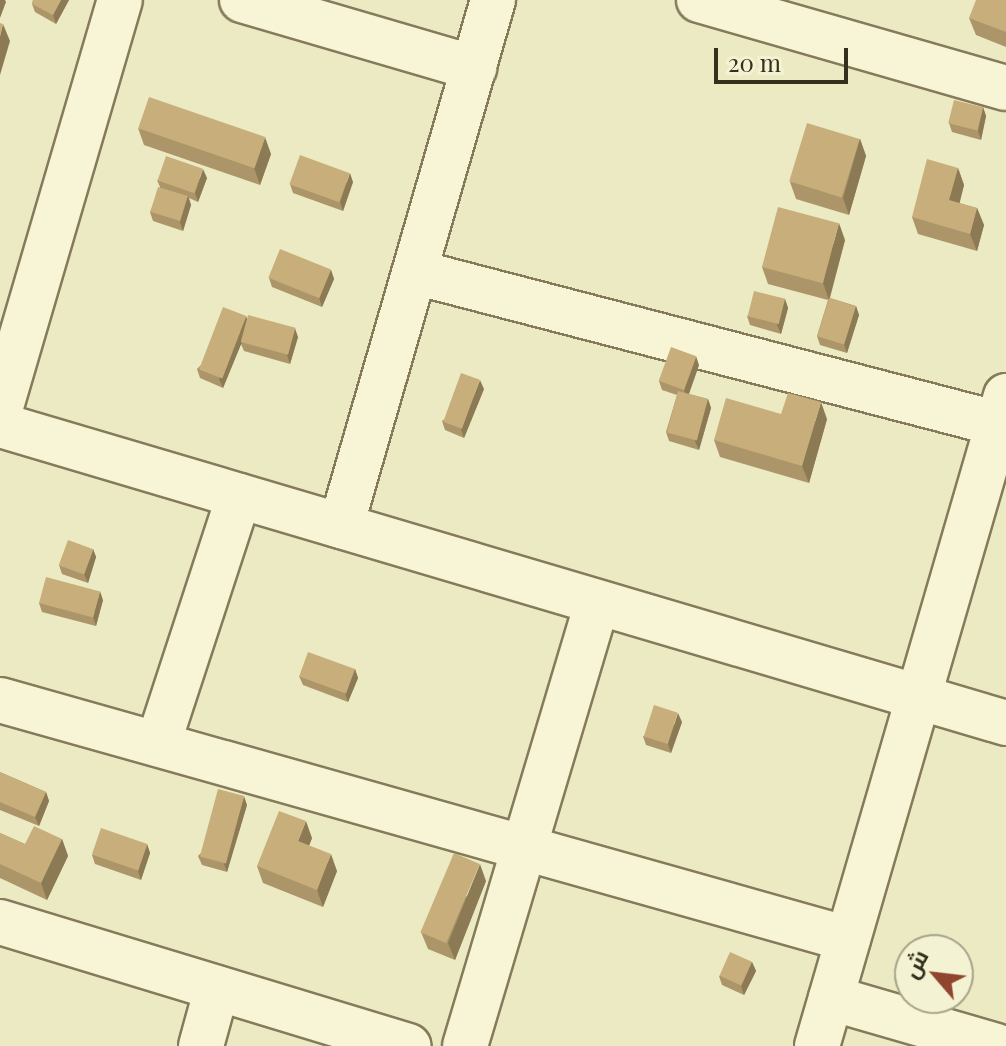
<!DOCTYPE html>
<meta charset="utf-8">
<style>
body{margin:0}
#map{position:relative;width:1006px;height:1046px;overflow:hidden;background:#ebeac3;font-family:"Playfair Display",Cairo,serif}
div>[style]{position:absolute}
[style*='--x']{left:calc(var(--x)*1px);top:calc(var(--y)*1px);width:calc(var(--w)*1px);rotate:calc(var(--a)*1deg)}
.roads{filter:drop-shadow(2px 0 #857b5b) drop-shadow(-2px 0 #857b5b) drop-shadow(0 2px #857b5b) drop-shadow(0 -2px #857b5b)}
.minor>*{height:44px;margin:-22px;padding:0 22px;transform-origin:22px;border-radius:22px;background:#f7f5d5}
.wall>*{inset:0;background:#ac9669}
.shaded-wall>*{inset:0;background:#8c7a55}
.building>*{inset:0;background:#c8ae7a;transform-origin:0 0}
span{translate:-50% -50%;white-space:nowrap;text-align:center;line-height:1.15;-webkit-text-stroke:6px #f3f2d2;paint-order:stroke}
.north{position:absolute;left:894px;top:934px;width:80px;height:80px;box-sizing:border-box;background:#f3f2d2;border:2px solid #a7a48a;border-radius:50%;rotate:298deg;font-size:22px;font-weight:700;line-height:32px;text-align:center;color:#352f1e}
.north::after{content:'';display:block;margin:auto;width:28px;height:36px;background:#90462e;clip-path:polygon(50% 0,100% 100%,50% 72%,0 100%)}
.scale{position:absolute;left:714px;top:48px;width:134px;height:36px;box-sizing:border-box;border:4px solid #352f1e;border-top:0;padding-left:10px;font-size:24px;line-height:28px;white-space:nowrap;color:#352f1e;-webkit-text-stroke:6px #f3f2d2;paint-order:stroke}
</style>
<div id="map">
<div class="roads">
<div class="minor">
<i style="--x:242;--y:0;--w:242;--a:16.3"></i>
<i style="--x:699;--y:0;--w:319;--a:16"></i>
<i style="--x:415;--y:272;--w:603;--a:14.59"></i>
<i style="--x:0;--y:410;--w:427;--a:-73.7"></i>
<i style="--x:0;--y:425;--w:1049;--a:16.5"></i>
<i style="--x:341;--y:526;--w:548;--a:-73.88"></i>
<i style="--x:0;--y:700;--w:881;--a:15.74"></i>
<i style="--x:158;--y:744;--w:261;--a:-71.9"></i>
<i style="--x:0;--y:922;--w:427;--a:16.9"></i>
<i style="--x:831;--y:998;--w:172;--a:16.2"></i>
<i style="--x:201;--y:1046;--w:60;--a:-74.6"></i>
<i style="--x:465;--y:1046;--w:463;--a:-73.4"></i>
<i style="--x:817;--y:1046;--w:677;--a:-73.79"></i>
</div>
</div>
<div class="wall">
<i style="clip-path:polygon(33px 0,69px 0,56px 24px,35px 12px,32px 4px)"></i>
<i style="clip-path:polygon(1006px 0,1006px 47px,976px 35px,969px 18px)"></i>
<i style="clip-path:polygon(983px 107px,986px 116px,981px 140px,952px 132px,949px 123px)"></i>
<i style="clip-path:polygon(138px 128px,271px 154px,260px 185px,144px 145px)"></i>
<i style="clip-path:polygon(860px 139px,866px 156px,849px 215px,796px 199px,790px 182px)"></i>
<i style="clip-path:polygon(958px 168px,964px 185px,959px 203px,977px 208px,984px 225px,977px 251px,918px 234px,912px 217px)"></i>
<i style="clip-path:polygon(207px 178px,198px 202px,189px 198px,191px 205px,183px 231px,153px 221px,150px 212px,160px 187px,157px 180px)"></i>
<i style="clip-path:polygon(353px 182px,343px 211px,293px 193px,290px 184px)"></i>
<i style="clip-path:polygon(845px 240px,830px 298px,856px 306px,859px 315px,847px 353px,820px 345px,817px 336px,828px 300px,768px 284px,762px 267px)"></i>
<i style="clip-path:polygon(331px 270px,334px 279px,322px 307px,272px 287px,269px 278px)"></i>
<i style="clip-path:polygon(785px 299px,788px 308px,781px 334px,750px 325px,747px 316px)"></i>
<i style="clip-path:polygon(247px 319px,298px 337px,290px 364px,244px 351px,241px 344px,223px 388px,200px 378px,197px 369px)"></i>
<i style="clip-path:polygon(699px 365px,689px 394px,708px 399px,711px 408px,699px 450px,669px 441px,666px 432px,677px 395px,662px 390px,659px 381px)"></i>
<i style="clip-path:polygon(484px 389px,464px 438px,445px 430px,442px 421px)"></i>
<i style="clip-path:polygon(827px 419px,809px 483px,720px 457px,714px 440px)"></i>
<i style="clip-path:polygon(93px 549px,96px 557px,88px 583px,62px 574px,59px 565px)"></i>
<i style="clip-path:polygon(103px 600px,96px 626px,42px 612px,39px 603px)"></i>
<i style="clip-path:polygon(355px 669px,358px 678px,348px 702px,303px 685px,299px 676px)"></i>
<i style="clip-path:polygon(682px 722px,671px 753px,646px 745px,643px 736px)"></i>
<i style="clip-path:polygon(0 772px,46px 792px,49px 801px,39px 826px,0 810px)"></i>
<i style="clip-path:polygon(247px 805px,227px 872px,202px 865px,198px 856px)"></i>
<i style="clip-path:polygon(0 833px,25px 844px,62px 839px,68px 856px,47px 900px,0 878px)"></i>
<i style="clip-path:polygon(312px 838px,309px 846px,337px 871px,323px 907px,263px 883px,257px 866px)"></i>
<i style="clip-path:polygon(147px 844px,150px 853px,141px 880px,95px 864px,92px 855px)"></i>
<i style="clip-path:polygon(486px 881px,455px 960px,428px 949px,421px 932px)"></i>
<i style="clip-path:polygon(752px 962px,756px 971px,744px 995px,722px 985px,719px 976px)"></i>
</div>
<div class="shaded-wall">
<i style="clip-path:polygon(0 0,5px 0,6px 2px,0 18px)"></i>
<i style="clip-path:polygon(61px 0,69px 0,56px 24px,53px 15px)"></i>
<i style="clip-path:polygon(3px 24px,10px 41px,0 75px,0 36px)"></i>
<i style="clip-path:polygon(983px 107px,986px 116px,981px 140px,978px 131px)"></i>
<i style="clip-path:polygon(265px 137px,271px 154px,260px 185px,254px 168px)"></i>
<i style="clip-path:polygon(860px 139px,866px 156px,849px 215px,843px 198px)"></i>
<i style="clip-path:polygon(958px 168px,964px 185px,956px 218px,949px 200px)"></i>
<i style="clip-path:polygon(203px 169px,207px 178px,198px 202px,195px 193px)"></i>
<i style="clip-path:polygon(350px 173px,353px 182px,343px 211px,340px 202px)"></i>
<i style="clip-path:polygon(188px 196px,191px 205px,183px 231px,180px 222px)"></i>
<i style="clip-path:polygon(977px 208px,984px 225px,977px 251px,970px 234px)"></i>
<i style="clip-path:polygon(839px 223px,845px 240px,829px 300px,823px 283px)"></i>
<i style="clip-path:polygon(331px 270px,334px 279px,322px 307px,319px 298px)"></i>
<i style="clip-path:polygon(785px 299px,788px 308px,781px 334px,777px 325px)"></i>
<i style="clip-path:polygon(856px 306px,859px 315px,847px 353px,844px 344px)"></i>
<i style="clip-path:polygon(246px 316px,249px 325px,223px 388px,219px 379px)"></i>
<i style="clip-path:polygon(295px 328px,298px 337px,290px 364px,287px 355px)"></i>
<i style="clip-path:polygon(696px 356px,699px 365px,687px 399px,684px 390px)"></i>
<i style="clip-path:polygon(480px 380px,484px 389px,464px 438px,461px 429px)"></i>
<i style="clip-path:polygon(708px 399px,711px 408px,699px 450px,695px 441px)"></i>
<i style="clip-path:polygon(821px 402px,827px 419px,809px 483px,802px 466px)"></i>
<i style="clip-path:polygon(93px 549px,96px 557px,88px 583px,84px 574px)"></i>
<i style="clip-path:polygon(100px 591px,103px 600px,96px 626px,93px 617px)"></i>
<i style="clip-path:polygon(355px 669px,358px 678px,348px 702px,345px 693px)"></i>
<i style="clip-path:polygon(678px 713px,682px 722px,671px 753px,668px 744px)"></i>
<i style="clip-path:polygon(46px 792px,49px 801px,39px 826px,35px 817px)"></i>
<i style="clip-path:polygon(244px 796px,247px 805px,227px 872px,224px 864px)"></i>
<i style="clip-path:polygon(306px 821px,312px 838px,304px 858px,298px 841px)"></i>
<i style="clip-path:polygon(62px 839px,68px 856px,47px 900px,41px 883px)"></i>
<i style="clip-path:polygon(147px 844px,150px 853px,141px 880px,138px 871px)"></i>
<i style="clip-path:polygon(331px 854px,337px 871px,323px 907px,317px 890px)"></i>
<i style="clip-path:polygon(480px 864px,486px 881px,455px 960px,448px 943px)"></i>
<i style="clip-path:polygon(752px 962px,756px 971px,744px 995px,741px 986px)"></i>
</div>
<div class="building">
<i style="clip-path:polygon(33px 0,61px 0,53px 15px,32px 4px)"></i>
<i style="clip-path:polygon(976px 0,1006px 0,1006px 32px,969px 18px)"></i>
<i style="clip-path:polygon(0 23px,3px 24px,0 36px)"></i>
<i style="left:149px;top:97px;width:123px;height:33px;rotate:19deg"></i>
<i style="left:954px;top:100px;width:30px;height:24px;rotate:14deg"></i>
<i style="left:807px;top:123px;width:55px;height:61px;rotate:17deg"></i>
<i style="left:300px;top:155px;width:53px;height:31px;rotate:20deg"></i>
<i style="left:166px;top:156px;width:39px;height:26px;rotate:19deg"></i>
<i style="clip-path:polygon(927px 159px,958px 168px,949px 200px,977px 208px,970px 234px,912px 217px)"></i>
<i style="left:158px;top:187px;width:31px;height:26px;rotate:17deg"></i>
<i style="left:778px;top:207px;width:63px;height:62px;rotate:15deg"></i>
<i style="left:280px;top:249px;width:55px;height:31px;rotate:22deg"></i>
<i style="left:754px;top:291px;width:32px;height:26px;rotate:14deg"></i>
<i style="left:829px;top:298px;width:28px;height:40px;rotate:17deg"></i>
<i style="left:223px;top:307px;width:25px;height:67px;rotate:21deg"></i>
<i style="left:248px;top:315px;width:49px;height:28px;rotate:15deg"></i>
<i style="left:671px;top:347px;width:27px;height:36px;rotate:20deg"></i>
<i style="left:461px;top:373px;width:20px;height:52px;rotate:20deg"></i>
<i style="left:678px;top:391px;width:31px;height:43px;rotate:15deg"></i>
<i style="clip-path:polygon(788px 393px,821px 402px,802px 466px,714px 440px,726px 398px,781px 414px)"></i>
<i style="left:68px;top:540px;width:27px;height:27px;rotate:20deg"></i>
<i style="left:46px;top:577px;width:56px;height:27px;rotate:15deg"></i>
<i style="left:308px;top:652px;width:50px;height:26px;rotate:20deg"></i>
<i style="left:654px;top:705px;width:25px;height:33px;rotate:18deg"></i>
<i style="clip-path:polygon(0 772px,46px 792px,35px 817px,0 802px)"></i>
<i style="left:218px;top:789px;width:27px;height:70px;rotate:15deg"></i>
<i style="clip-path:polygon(279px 811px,306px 821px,298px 841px,331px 854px,317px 890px,257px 866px)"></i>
<i style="clip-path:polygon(34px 826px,62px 839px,41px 883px,0 864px,0 833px,25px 844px)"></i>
<i style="left:101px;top:828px;width:49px;height:28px;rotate:19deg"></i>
<i style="left:454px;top:853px;width:28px;height:86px;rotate:23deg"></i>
<i style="left:730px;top:952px;width:24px;height:26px;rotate:24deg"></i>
</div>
<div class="north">ش</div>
<div class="scale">20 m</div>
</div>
